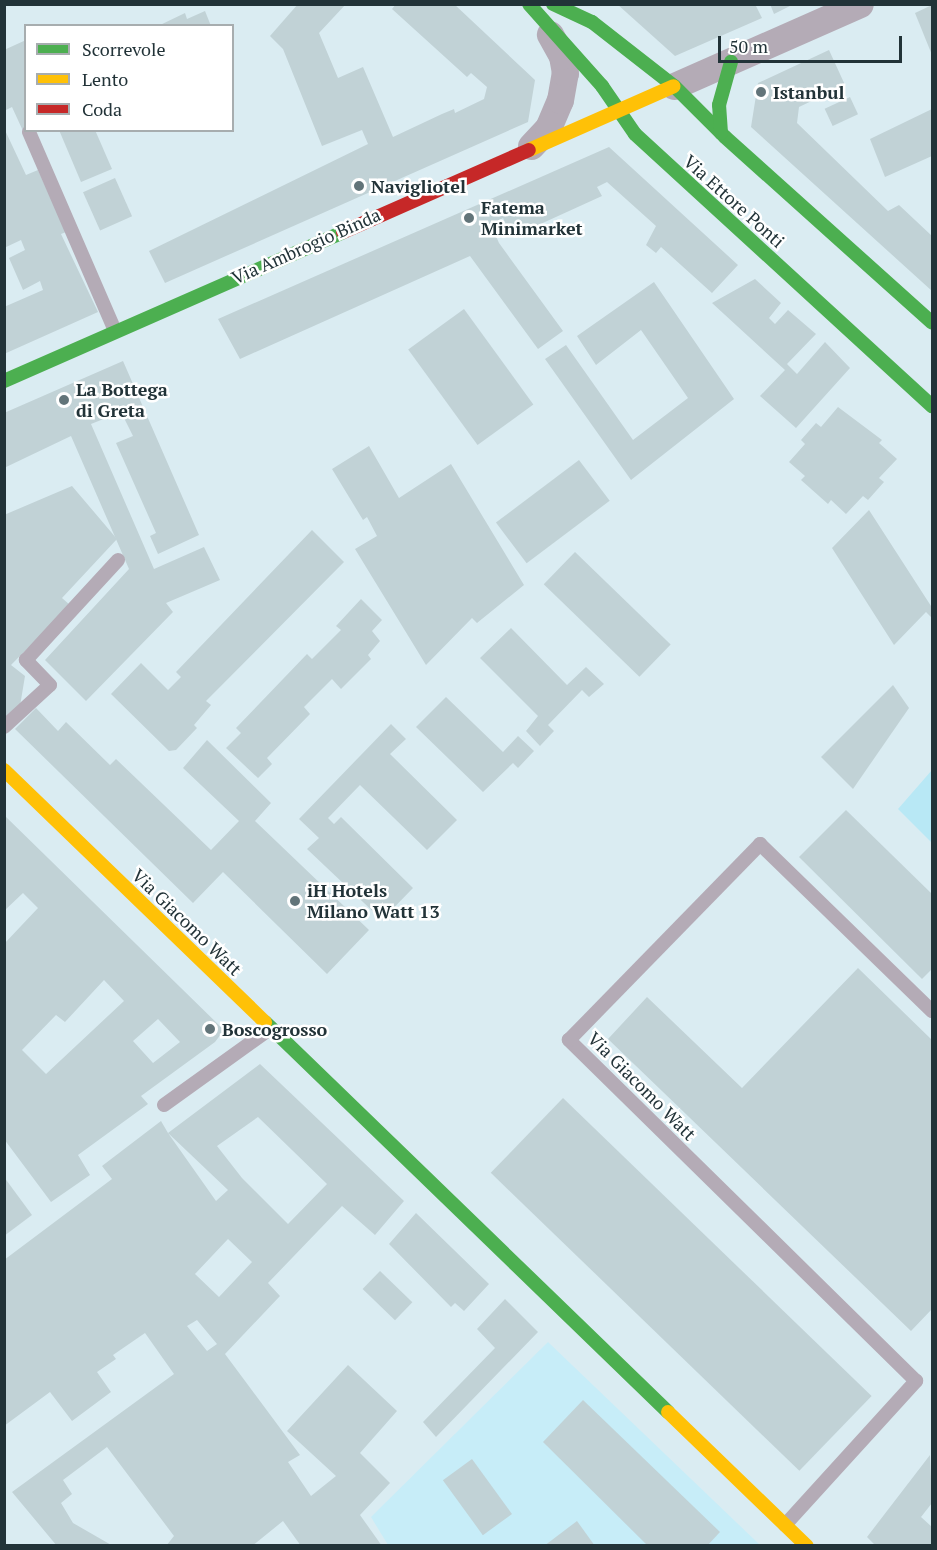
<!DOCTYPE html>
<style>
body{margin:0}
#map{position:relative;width:937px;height:1550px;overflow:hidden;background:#daecf2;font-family:"PT Serif",serif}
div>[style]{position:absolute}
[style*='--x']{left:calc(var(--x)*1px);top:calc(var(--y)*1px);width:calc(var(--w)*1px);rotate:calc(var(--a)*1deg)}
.built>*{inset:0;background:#c7edf8}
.green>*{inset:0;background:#b8e8f5}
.building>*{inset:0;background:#c1d2d6;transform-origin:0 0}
.lane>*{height:14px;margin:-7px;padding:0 7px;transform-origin:7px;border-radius:7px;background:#b4abb6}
.street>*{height:27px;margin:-13.5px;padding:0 13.5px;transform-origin:13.5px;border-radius:13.5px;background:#b4abb6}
.fast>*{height:14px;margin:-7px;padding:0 7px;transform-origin:7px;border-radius:7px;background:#4caf50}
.slow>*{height:14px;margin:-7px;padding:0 7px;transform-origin:7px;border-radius:7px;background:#ffc107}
.jam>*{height:14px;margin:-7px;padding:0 7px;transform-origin:7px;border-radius:7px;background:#c62828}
.dots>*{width:16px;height:16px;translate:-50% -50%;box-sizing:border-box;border:3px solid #fff;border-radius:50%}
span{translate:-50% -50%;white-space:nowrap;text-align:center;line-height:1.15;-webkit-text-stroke:5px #fff;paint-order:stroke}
.poi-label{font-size:18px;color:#223338;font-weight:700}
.left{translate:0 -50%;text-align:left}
.street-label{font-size:18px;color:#223338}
.frame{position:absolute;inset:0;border:6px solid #223338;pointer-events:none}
.legend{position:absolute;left:24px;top:24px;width:210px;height:108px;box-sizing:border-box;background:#fff;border:2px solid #a7adaf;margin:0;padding:8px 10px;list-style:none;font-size:18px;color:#223338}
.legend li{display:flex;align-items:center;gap:12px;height:30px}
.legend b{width:30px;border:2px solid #a7adaf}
.scale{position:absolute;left:718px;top:36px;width:184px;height:27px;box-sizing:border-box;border:3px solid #223338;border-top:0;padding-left:8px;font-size:18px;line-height:21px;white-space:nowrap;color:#223338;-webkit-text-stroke:4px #fff;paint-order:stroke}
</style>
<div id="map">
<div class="built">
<i style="clip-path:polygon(548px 1342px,760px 1545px,388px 1545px,371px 1517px)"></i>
</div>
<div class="green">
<i style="clip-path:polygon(932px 770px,932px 843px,898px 809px)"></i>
</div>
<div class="building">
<i style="clip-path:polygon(298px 4px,346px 4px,319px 33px,338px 78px,363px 67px,393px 137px,442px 114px,454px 109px,455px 113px,484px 99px,487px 87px,471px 73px,467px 77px,392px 9px,396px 4px,454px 4px,535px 80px,528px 122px,165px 283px,149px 251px,368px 144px,362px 130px,322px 146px,283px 49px,270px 36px)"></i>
<i style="clip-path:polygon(617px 4px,755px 4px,762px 18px,675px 56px)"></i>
<i style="clip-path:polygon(770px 4px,794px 4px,774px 14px)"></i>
<i style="clip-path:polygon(932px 5px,932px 55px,915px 13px)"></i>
<i style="clip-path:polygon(205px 11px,211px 26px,158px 26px,185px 13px,187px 19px)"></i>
<i style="clip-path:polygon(26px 40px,26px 130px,23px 131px,12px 107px,4px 111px,4px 50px)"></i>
<i style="clip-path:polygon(829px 50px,845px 85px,799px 107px,797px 123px,888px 211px,899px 205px,932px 236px,932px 291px,751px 127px,758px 83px)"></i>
<i style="left:850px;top:97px;width:19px;height:28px;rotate:65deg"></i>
<i style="clip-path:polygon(932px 109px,932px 156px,885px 177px,870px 139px)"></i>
<i style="clip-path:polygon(4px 128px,26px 175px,38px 170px,66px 232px,61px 234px,98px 312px,4px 354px,4px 307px,43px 290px,40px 281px,23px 290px,9px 258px,25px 250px,21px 240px,4px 248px)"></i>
<i style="clip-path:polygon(59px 130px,95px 130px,112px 169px,81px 182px)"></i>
<i style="clip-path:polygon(609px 147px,738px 265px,712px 293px,661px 247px,656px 253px,646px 245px,656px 226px,607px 182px,597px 187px,602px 196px,512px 237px,503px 218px,491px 225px,499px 243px,563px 331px,538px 349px,470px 256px,240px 359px,218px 319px)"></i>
<i style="left:115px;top:178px;width:42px;height:35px;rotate:66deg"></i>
<i style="clip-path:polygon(755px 279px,781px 303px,769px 318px,775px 324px,788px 310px,816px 334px,787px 364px,797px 374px,825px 342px,850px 368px,796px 428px,760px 396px,785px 370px,712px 303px)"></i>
<i style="clip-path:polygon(654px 282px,734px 399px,631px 480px,545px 359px,566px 345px,633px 440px,688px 398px,641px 330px,596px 365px,577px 336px)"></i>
<i style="left:464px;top:309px;width:118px;height:69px;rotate:54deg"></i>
<i style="clip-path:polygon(123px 361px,199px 535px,158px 554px,150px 536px,156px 533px,116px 443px,133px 436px,121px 412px,91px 424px,154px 569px,204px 547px,220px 580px,166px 603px,173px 612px,86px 701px,45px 660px,129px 569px,71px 436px,4px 468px,4px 413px)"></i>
<i style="clip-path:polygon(838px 407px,882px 440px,879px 443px,897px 459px,879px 478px,884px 482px,868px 500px,863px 496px,846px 514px,831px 500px,828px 504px,801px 480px,805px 476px,789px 462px,805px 444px,801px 440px,816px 423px,821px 427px)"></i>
<i style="clip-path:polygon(369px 446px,399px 498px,451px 464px,524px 585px,477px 623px,472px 618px,426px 665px,355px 549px,377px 536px,367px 517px,363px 520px,332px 469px)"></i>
<i style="left:579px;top:460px;width:51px;height:104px;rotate:53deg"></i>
<i style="clip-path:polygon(72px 486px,117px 539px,62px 598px,70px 605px,11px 665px,25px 676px,20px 706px,4px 719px,4px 515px)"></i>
<i style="clip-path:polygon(869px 510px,931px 606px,932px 604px,932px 618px,926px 612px,894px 645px,832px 548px)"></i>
<i style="clip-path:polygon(312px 530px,344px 562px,206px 701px,211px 705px,194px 725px,197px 728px,176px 750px,169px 751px,111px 694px,141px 663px,168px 690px,181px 677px,176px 672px)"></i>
<i style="left:575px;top:552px;width:133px;height:45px;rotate:44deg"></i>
<i style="clip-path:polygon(361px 599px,382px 620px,372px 631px,380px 641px,368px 655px,371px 659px,341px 689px,332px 679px,304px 707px,310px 714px,267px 758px,272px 764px,258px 778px,226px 748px,241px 733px,236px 728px,307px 654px,312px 659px,341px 630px,336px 626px)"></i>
<i style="clip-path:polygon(511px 628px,567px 685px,586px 667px,604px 684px,589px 697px,582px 690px,548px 725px,554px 731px,540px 746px,526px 731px,538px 716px,480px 658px)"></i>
<i style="clip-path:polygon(893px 685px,909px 708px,853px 789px,821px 757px)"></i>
<i style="clip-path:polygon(446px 697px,503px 752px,518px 736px,534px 751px,518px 768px,513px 763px,483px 792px,416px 727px)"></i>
<i style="clip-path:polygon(36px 708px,58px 731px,66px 722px,110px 765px,116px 759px,211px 850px,239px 821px,183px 768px,207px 740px,271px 803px,255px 821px,369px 930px,327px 974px,223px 872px,193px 903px,15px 729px)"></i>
<i style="clip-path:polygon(391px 724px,406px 739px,390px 754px,457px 820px,427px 850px,360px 785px,328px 818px,334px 824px,341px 817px,413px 888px,382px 920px,307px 849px,319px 838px,299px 819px)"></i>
<i style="clip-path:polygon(846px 810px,932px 894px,932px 969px,922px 979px,799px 857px)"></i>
<i style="clip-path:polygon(evenodd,4px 815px,224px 1030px,215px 1042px,141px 1096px,148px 1104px,78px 1155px,90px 1175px,51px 1202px,4px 1139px,4px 944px,38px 908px,23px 893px,4px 911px,4px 815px,104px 980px,124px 1001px,46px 1074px,22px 1050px,56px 1015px,65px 1022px,104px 980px,4px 815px,158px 1019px,180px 1042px,153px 1063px,133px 1041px,158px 1019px)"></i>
<i style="clip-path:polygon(858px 968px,932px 1040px,932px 1309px,911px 1331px,608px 1039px,647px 997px,742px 1088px)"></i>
<i style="clip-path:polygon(evenodd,260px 1064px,404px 1201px,375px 1235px,342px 1206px,268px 1283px,280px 1296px,225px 1354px,300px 1455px,288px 1462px,311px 1496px,336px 1476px,287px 1431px,348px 1365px,397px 1411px,360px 1453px,390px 1483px,360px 1515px,382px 1546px,301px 1546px,283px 1521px,252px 1546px,166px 1546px,174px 1536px,107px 1447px,63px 1480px,72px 1494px,61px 1503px,73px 1523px,113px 1546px,57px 1546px,12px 1492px,174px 1374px,145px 1333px,113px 1355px,116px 1359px,97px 1372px,111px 1392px,72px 1421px,50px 1392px,4px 1426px,4px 1260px,112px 1179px,102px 1166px,161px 1121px,168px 1133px,260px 1064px,258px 1117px,327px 1184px,288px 1224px,242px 1178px,217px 1146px,258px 1117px,260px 1064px,168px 1133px,228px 1190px,216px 1201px,168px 1133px,260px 1064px,228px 1239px,252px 1262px,219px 1297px,195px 1274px,228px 1239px,260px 1064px,197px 1320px,217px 1344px,207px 1351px,187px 1326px,197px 1320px)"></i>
<i style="left:563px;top:1098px;width:429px;height:104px;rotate:44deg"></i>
<i style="clip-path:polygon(4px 1177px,32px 1215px,4px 1236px)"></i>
<i style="clip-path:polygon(416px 1213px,489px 1284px,464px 1311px,455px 1303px,451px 1307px,389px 1244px)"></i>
<i style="left:380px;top:1271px;width:45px;height:25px;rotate:44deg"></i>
<i style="clip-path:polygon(505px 1299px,538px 1332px,436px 1437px,423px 1422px,495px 1348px,477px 1329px)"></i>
<i style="clip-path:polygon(583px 1400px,720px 1532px,707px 1546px,648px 1546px,543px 1442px)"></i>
<i style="clip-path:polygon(930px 1455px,932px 1503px,921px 1517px,932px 1527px,932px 1546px,876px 1546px,867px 1537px)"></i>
<i style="left:472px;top:1459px;width:68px;height:36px;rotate:54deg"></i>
<i style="clip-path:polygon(577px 1521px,595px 1546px,544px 1546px)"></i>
</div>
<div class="lane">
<i style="--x:29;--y:132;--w:217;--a:66.6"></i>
<i style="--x:4;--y:727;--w:62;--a:-42.4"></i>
<i style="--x:50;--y:685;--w:35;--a:-134"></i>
<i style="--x:26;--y:660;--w:136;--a:-47.4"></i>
<i style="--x:164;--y:1105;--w:132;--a:-35.7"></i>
<i style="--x:785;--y:1525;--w:195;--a:-47.7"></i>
<i style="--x:916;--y:1381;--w:487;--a:-135.5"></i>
<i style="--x:569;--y:1040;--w:274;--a:-45.7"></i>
<i style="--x:760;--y:844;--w:240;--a:44.2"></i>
</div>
<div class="street">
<i style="--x:674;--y:86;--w:203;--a:-23.8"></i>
<i style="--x:531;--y:146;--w:25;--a:-47"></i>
<i style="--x:548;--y:128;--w:30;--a:-67"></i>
<i style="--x:560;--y:100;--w:27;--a:-80"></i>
<i style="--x:565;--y:73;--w:17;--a:-100"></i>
<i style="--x:562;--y:56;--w:25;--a:-119"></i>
</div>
<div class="fast">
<i style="--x:529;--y:4;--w:110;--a:48.3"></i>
<i style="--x:602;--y:86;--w:58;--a:55.5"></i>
<i style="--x:635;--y:134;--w:403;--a:42.5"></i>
<i style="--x:553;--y:4;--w:43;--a:24.8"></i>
<i style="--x:592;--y:22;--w:104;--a:38"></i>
<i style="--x:674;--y:86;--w:72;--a:45"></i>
<i style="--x:725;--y:137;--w:278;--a:41.9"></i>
<i style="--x:721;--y:133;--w:28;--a:-94"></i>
<i style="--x:719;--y:105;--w:45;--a:-74.4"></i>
<i style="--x:4;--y:381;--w:370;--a:-23.7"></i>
<i style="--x:265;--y:1022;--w:561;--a:44.06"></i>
</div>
<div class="slow">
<i style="--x:529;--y:150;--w:158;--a:-23.8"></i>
<i style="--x:4;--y:770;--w:363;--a:44"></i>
<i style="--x:668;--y:1412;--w:193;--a:44"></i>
</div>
<div class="jam">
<i style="--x:343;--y:232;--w:203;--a:-23.8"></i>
</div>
<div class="dots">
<i style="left:761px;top:92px;background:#627479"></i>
<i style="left:359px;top:186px;background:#627479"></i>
<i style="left:469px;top:218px;background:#627479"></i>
<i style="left:64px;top:400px;background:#627479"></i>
<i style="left:295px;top:901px;background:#627479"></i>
<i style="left:210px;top:1029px;background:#627479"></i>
</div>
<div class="poi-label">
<span class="left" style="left:773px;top:92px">Istanbul</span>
<span class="left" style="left:371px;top:186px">Navigliotel</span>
<span class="left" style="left:481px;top:218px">Fatema<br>Minimarket</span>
<span class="left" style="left:76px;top:400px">La Bottega<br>di Greta</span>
<span class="left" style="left:307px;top:901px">iH Hotels<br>Milano Watt 13</span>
<span class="left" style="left:222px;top:1029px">Boscogrosso</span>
</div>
<div class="street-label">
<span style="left:734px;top:201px;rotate:42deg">Via Ettore Ponti</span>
<span style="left:306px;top:246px;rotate:-24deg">Via Ambrogio Binda</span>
<span style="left:187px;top:922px;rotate:44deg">Via Giacomo Watt</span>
<span style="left:642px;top:1086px;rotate:45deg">Via Giacomo Watt</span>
</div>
<div class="frame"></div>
<ul class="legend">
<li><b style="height:8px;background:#4caf50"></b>Scorrevole</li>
<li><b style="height:8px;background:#ffc107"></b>Lento</li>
<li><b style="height:8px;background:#c62828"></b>Coda</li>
</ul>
<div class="scale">50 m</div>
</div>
